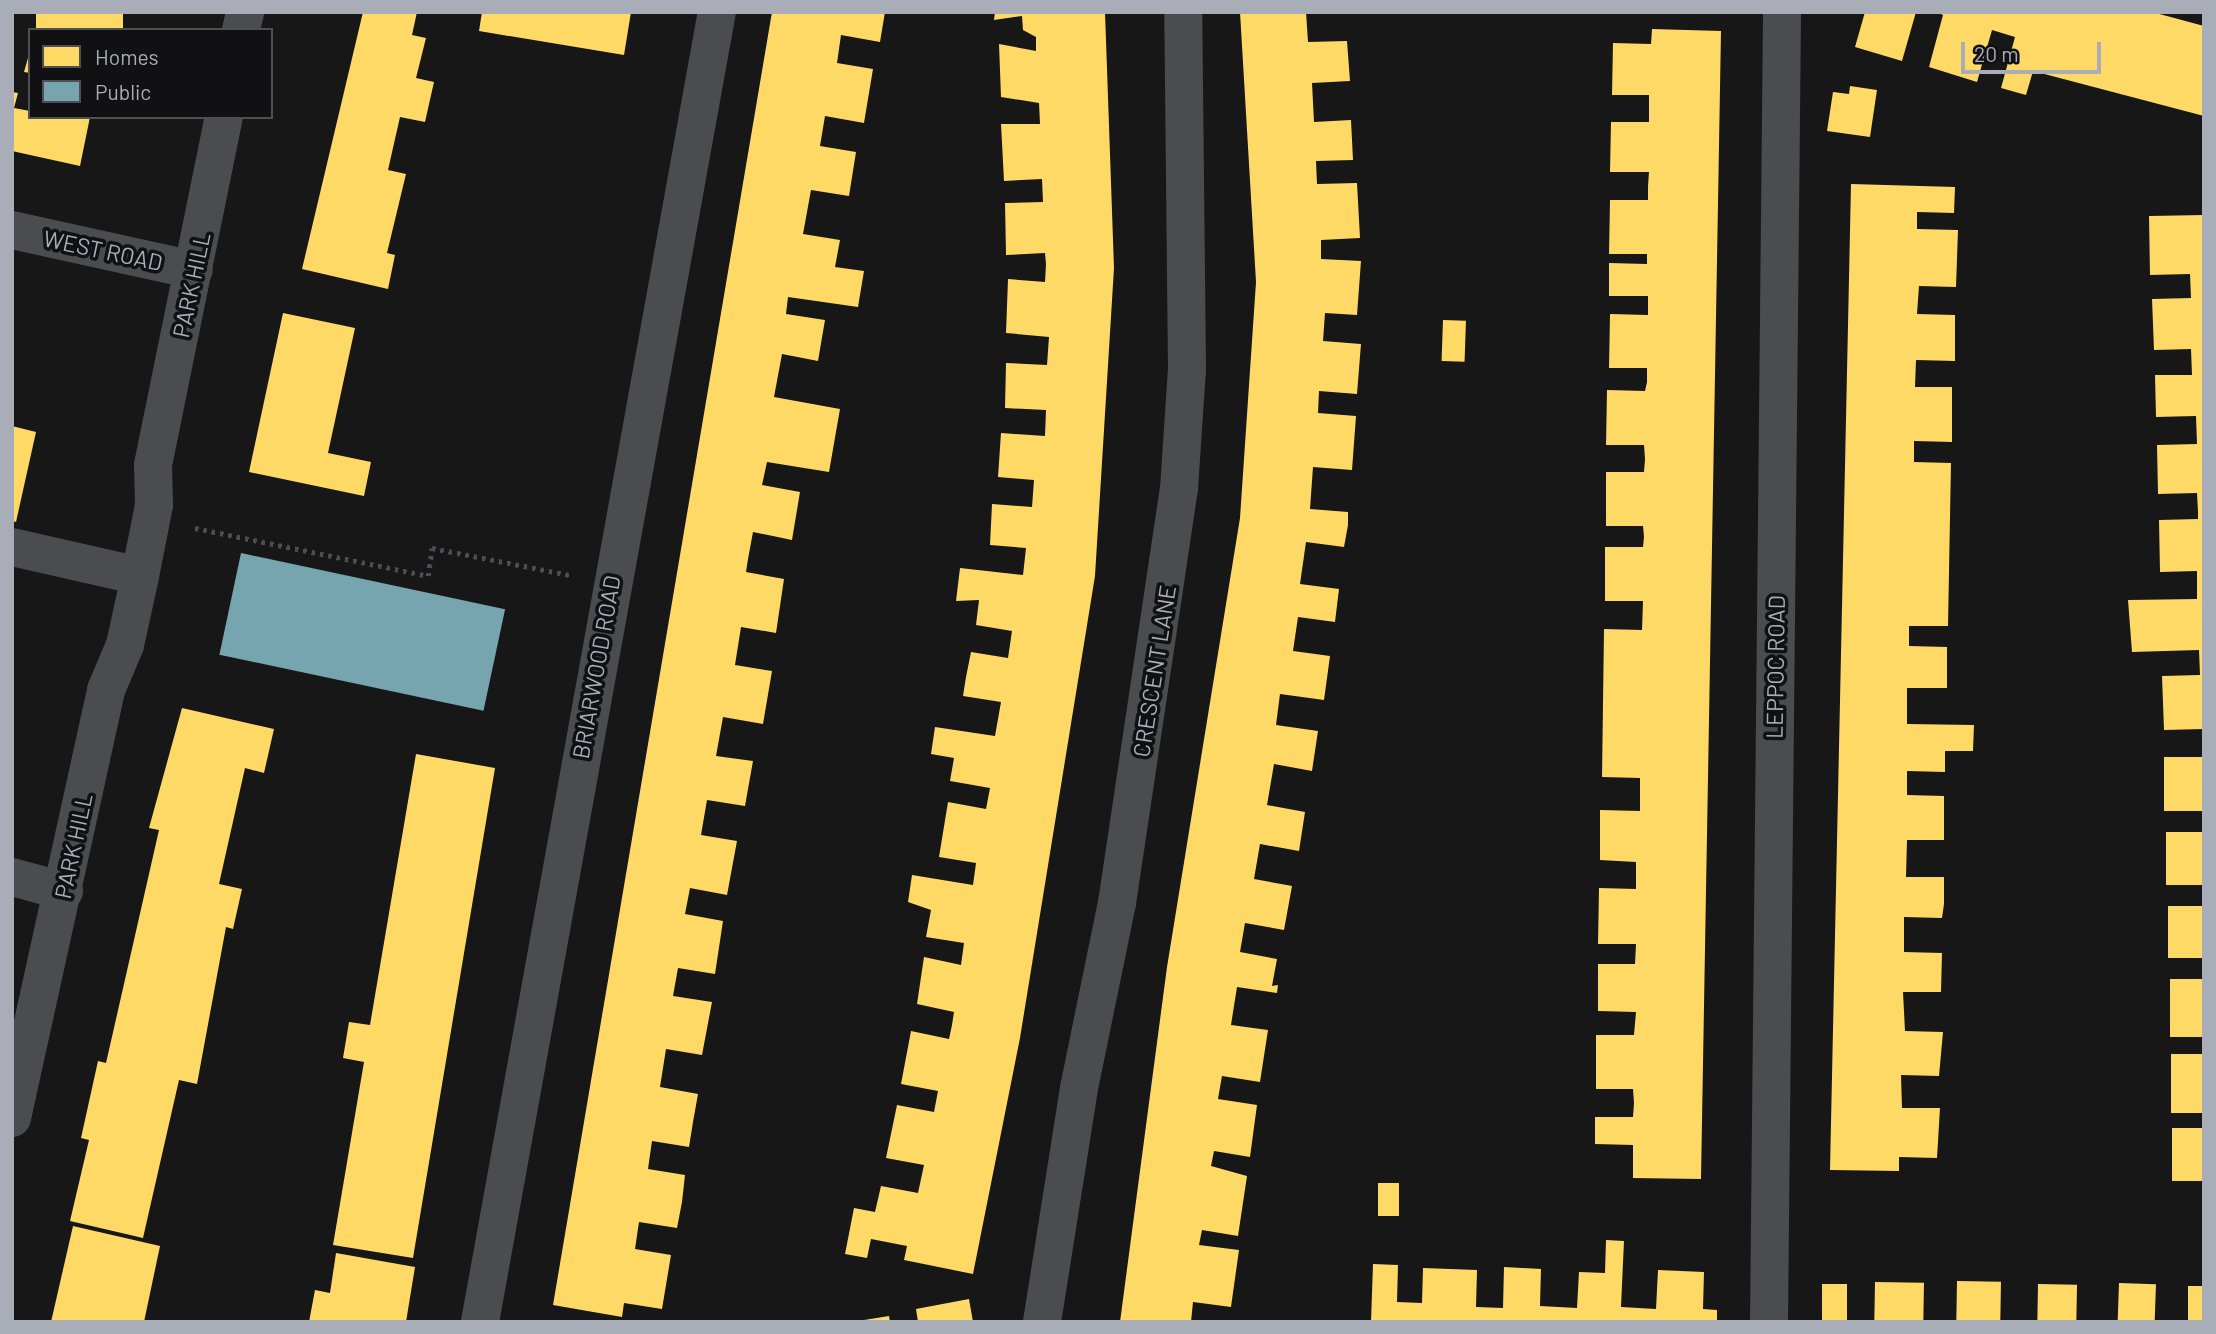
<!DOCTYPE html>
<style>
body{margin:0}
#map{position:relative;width:2216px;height:1334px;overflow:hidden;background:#171717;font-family:Barlow,sans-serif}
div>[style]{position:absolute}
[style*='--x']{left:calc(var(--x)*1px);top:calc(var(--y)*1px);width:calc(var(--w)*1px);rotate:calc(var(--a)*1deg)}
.homes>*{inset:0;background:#ffd966;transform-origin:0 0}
.public>*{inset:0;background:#76a5af;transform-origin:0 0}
.path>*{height:4.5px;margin-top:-2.25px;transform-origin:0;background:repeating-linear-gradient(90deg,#4d4e52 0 3.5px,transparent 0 8.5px)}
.street>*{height:38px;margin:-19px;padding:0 19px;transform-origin:19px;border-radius:19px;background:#4b4c50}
span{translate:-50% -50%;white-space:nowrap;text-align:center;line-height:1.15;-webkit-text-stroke:7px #111113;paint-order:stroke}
.street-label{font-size:23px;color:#a8adb8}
.frame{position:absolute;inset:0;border:14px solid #a8adb8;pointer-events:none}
.legend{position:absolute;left:28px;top:28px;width:245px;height:91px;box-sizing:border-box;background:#111113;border:2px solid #4d4f55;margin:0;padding:9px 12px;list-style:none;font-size:21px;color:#a8adb8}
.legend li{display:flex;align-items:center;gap:14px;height:35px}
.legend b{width:35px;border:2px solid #4d4f55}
.scale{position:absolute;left:1961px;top:42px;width:140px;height:32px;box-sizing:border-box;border:4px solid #a8adb8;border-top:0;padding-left:9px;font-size:21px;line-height:24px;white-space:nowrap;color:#a8adb8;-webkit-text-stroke:5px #111113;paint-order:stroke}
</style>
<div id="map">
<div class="homes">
<i style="left:36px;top:12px;width:87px;height:18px"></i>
<i style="clip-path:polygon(363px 12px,417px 12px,412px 35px,426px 38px,416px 78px,434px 82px,425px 122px,400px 117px,388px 170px,406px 174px,387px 253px,395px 255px,388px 289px,302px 269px)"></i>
<i style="clip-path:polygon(482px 12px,631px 12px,624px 55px,479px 31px)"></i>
<i style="clip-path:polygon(772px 12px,885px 12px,880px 42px,841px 35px,837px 63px,873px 69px,864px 123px,825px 116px,820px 146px,856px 152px,849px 196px,811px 190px,803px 234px,840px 240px,835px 267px,864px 271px,858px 307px,788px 297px,786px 314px,825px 320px,818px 361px,782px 354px,774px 397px,840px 409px,829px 472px,767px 462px,762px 485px,800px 492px,792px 540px,753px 532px,748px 559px,746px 572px,784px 579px,776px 633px,741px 627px,735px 665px,772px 671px,763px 724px,723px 717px,716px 756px,753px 761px,745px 806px,707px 800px,701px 835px,737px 841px,727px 895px,690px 888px,685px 914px,723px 921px,715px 974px,678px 968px,673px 996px,712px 1002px,702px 1055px,666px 1049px,660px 1087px,698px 1094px,693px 1122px,689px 1147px,652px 1141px,648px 1169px,685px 1175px,682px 1202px,677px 1228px,639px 1222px,635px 1249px,671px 1255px,662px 1309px,624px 1303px,622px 1317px,553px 1305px)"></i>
<i style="clip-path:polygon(995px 12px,1105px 12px,1114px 268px,1095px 576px,1020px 1038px,973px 1274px,904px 1260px,907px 1246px,871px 1239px,867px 1258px,845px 1254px,854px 1208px,875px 1212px,881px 1186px,918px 1193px,924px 1165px,886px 1158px,897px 1105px,934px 1112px,938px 1091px,901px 1084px,911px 1031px,949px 1039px,952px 1025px,954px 1012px,917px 1004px,924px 957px,961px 965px,964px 943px,926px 937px,931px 910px,908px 902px,912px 875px,973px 885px,976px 863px,939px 857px,948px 802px,986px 809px,990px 788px,950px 781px,954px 758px,931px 754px,935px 727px,995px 736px,1001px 702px,963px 696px,966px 677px,971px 652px,1008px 658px,1012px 631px,976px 625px,979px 600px,956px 601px,960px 568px,1023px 575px,1026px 548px,990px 545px,992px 504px,1032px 507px,1034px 480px,998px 477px,1001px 433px,1045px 436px,1046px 410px,1005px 408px,1006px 363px,1047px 365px,1049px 337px,1006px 333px,1008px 279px,1045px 282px,1046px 264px,1045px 253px,1006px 255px,1005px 203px,1043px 202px,1042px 179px,1004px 181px,1001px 124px,1040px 124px,1039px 103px,1001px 97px,999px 44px,1036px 51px,1036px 37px,1023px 30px,1022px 16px,994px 20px)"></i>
<i style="clip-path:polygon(1240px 12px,1306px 12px,1308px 42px,1347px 41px,1350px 81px,1312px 83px,1314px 122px,1351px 120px,1353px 160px,1316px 161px,1317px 184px,1357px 183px,1360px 238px,1321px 240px,1321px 259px,1361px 261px,1357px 315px,1325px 313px,1323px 341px,1361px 344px,1357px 394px,1319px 391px,1318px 413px,1356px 416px,1352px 470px,1313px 467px,1310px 509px,1348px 512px,1348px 525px,1344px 547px,1306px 542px,1300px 584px,1339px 589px,1335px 622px,1298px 617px,1293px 651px,1330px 656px,1324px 700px,1280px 694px,1276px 725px,1318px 731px,1312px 771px,1274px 764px,1267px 805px,1305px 812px,1299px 851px,1260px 844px,1254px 879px,1292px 886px,1284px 930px,1245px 923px,1240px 952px,1277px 959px,1272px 986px,1278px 985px,1277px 993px,1237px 987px,1231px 1025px,1268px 1030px,1260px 1082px,1222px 1076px,1218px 1099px,1257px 1105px,1250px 1157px,1214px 1151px,1211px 1166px,1247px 1176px,1238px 1236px,1202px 1230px,1199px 1245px,1239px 1250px,1231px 1307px,1193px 1302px,1191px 1322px,1120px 1322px,1167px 967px,1240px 518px,1256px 282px)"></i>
<i style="clip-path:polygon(1865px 12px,1916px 12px,1902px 61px,1855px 47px)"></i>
<i style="clip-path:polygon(1936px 12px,2152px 12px,2204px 26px,2204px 116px,2033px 71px,2026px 95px,2001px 88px,2015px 37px,1992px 30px,1977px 82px,1929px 67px,1943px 15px)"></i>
<i style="clip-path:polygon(1652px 29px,1721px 31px,1701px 1179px,1633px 1178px,1633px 1145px,1595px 1144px,1595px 1117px,1633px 1117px,1634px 1103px,1633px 1089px,1596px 1089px,1596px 1035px,1634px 1035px,1636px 1012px,1598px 1011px,1598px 964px,1635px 964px,1636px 944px,1598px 944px,1599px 888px,1636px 889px,1636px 862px,1600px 860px,1600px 810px,1640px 811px,1640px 778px,1602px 777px,1604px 629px,1642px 630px,1643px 601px,1605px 601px,1605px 547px,1643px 547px,1644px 537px,1643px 526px,1606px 526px,1606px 472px,1644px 472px,1645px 459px,1644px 445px,1606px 445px,1607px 390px,1645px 391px,1647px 382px,1647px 368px,1609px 368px,1610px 314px,1648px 315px,1648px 296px,1609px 296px,1609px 263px,1647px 264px,1647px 254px,1609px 254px,1610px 200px,1648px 200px,1648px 186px,1649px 172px,1610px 172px,1611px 122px,1649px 122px,1649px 95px,1612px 95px,1613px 43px,1651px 44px)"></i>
<i style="clip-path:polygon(30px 51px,30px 73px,24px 72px)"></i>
<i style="clip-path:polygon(1850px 86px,1877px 90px,1870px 137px,1827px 131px,1833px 92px,1849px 94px)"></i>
<i style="clip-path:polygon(12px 92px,18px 93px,14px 108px,30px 111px,30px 117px,90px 117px,80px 166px,12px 151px)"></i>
<i style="clip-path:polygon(1851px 184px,1955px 187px,1954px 213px,1917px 212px,1917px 229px,1958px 230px,1956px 287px,1919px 286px,1917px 314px,1955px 315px,1955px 361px,1916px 360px,1915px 387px,1952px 387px,1952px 442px,1914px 441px,1914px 462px,1951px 463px,1948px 626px,1909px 626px,1909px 646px,1947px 647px,1947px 688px,1907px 688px,1907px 724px,1974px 725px,1973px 751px,1945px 751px,1945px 772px,1907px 771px,1907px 795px,1944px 796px,1944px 840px,1907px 840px,1906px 877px,1944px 877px,1944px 904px,1942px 918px,1904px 917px,1904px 952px,1942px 953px,1941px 992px,1903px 992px,1905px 1031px,1943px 1032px,1939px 1076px,1901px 1075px,1902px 1108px,1940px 1108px,1937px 1158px,1899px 1157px,1899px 1171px,1830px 1170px)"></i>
<i style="clip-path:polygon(2204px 215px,2204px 729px,2164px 730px,2162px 676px,2200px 675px,2199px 650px,2132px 652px,2128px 600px,2197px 599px,2197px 571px,2160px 572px,2159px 520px,2198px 519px,2198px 512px,2197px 493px,2158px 494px,2157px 445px,2197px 444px,2196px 416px,2156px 417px,2155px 375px,2192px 375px,2191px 349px,2154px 350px,2152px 299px,2191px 298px,2190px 274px,2150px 275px,2149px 216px)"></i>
<i style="clip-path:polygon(283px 313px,355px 328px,328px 453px,371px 462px,364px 496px,249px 472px)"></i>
<i style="left:1443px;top:320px;width:23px;height:41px;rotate:2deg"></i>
<i style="clip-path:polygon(12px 426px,36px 432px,16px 522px,12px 521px)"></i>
<i style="clip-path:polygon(182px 708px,274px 729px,264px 773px,245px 768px,219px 884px,242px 889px,233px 929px,226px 927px,197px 1084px,179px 1080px,143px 1238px,70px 1221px,89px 1140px,81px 1138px,98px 1061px,106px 1063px,159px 830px,149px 828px)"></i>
<i style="clip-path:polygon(416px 754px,495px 768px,413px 1258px,333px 1245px,364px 1062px,343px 1058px,349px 1022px,370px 1025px)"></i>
<i style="left:2204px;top:757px;width:54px;height:40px;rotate:90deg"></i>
<i style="left:2204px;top:832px;width:53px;height:38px;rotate:90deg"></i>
<i style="left:2204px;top:906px;width:52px;height:36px;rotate:90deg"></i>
<i style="left:2204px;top:979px;width:58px;height:34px;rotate:90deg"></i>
<i style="left:2204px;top:1054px;width:59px;height:33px;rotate:90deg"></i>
<i style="left:2204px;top:1128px;width:53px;height:32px;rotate:90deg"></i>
<i style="left:1399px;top:1183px;width:33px;height:21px;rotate:90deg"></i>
<i style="clip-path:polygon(73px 1226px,160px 1246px,144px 1322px,51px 1322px)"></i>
<i style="clip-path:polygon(1606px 1240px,1624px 1241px,1621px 1307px,1656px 1309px,1658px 1270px,1704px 1272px,1703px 1309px,1717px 1310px,1717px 1322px,1371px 1322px,1373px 1264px,1398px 1265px,1397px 1302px,1422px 1303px,1423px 1268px,1477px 1270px,1476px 1307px,1503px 1308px,1504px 1267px,1541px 1269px,1540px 1306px,1577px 1308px,1579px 1272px,1605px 1273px)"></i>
<i style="clip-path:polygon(336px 1253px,415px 1267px,406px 1322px,309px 1322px,315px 1290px,330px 1293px)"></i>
<i style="left:1957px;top:1281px;width:44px;height:41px;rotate:1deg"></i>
<i style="left:1875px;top:1282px;width:49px;height:40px;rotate:1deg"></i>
<i style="left:2119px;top:1283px;width:37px;height:39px;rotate:2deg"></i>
<i style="left:1822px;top:1284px;width:25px;height:38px"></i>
<i style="left:2038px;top:1284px;width:39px;height:38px;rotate:1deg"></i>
<i style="left:2188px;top:1286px;width:16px;height:36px"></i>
<i style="clip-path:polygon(969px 1299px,973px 1322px,918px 1322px,916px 1309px)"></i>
<i style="clip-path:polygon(889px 1316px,890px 1322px,864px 1322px,864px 1320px)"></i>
</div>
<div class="public">
<i style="left:241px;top:553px;width:270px;height:104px;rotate:12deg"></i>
</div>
<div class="path">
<i style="--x:195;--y:528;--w:238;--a:11.6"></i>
<i style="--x:428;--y:576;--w:28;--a:-82"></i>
<i style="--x:432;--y:548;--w:141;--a:11.1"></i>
</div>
<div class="street">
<i style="--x:241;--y:30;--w:18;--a:-77"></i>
<i style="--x:12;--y:230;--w:186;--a:12.4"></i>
<i style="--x:12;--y:547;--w:131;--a:12.8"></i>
<i style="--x:12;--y:877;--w:54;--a:15.1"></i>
<i style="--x:12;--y:1118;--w:438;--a:-77.6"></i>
<i style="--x:106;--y:690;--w:49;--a:-67.1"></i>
<i style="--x:125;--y:645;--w:71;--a:-77.7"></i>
<i style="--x:140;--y:576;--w:72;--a:-78.8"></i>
<i style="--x:154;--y:505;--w:40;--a:-91.4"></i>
<i style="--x:153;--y:465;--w:355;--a:-78.5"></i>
<i style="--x:480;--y:1322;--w:1331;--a:-79.75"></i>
<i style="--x:1042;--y:1322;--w:237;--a:-81"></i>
<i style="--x:1079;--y:1088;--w:189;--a:-78.4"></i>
<i style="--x:1117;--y:903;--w:419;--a:-81.5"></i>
<i style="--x:1179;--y:489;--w:119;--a:-86.2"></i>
<i style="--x:1187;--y:370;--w:358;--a:-90.6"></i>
<i style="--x:1769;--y:1322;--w:1310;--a:-89.43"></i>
</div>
<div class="street-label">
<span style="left:103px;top:250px;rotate:12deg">WEST ROAD</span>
<span style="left:191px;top:285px;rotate:-78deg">PARK HILL</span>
<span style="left:596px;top:667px;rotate:-80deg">BRIARWOOD ROAD</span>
<span style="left:1775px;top:667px;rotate:-89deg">LEPPOC ROAD</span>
<span style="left:1154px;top:671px;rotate:-81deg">CRESCENT LANE</span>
<span style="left:73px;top:846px;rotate:-78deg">PARK HILL</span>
</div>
<div class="frame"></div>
<ul class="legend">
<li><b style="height:19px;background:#ffd966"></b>Homes</li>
<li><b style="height:19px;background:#76a5af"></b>Public</li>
</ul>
<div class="scale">20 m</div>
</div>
